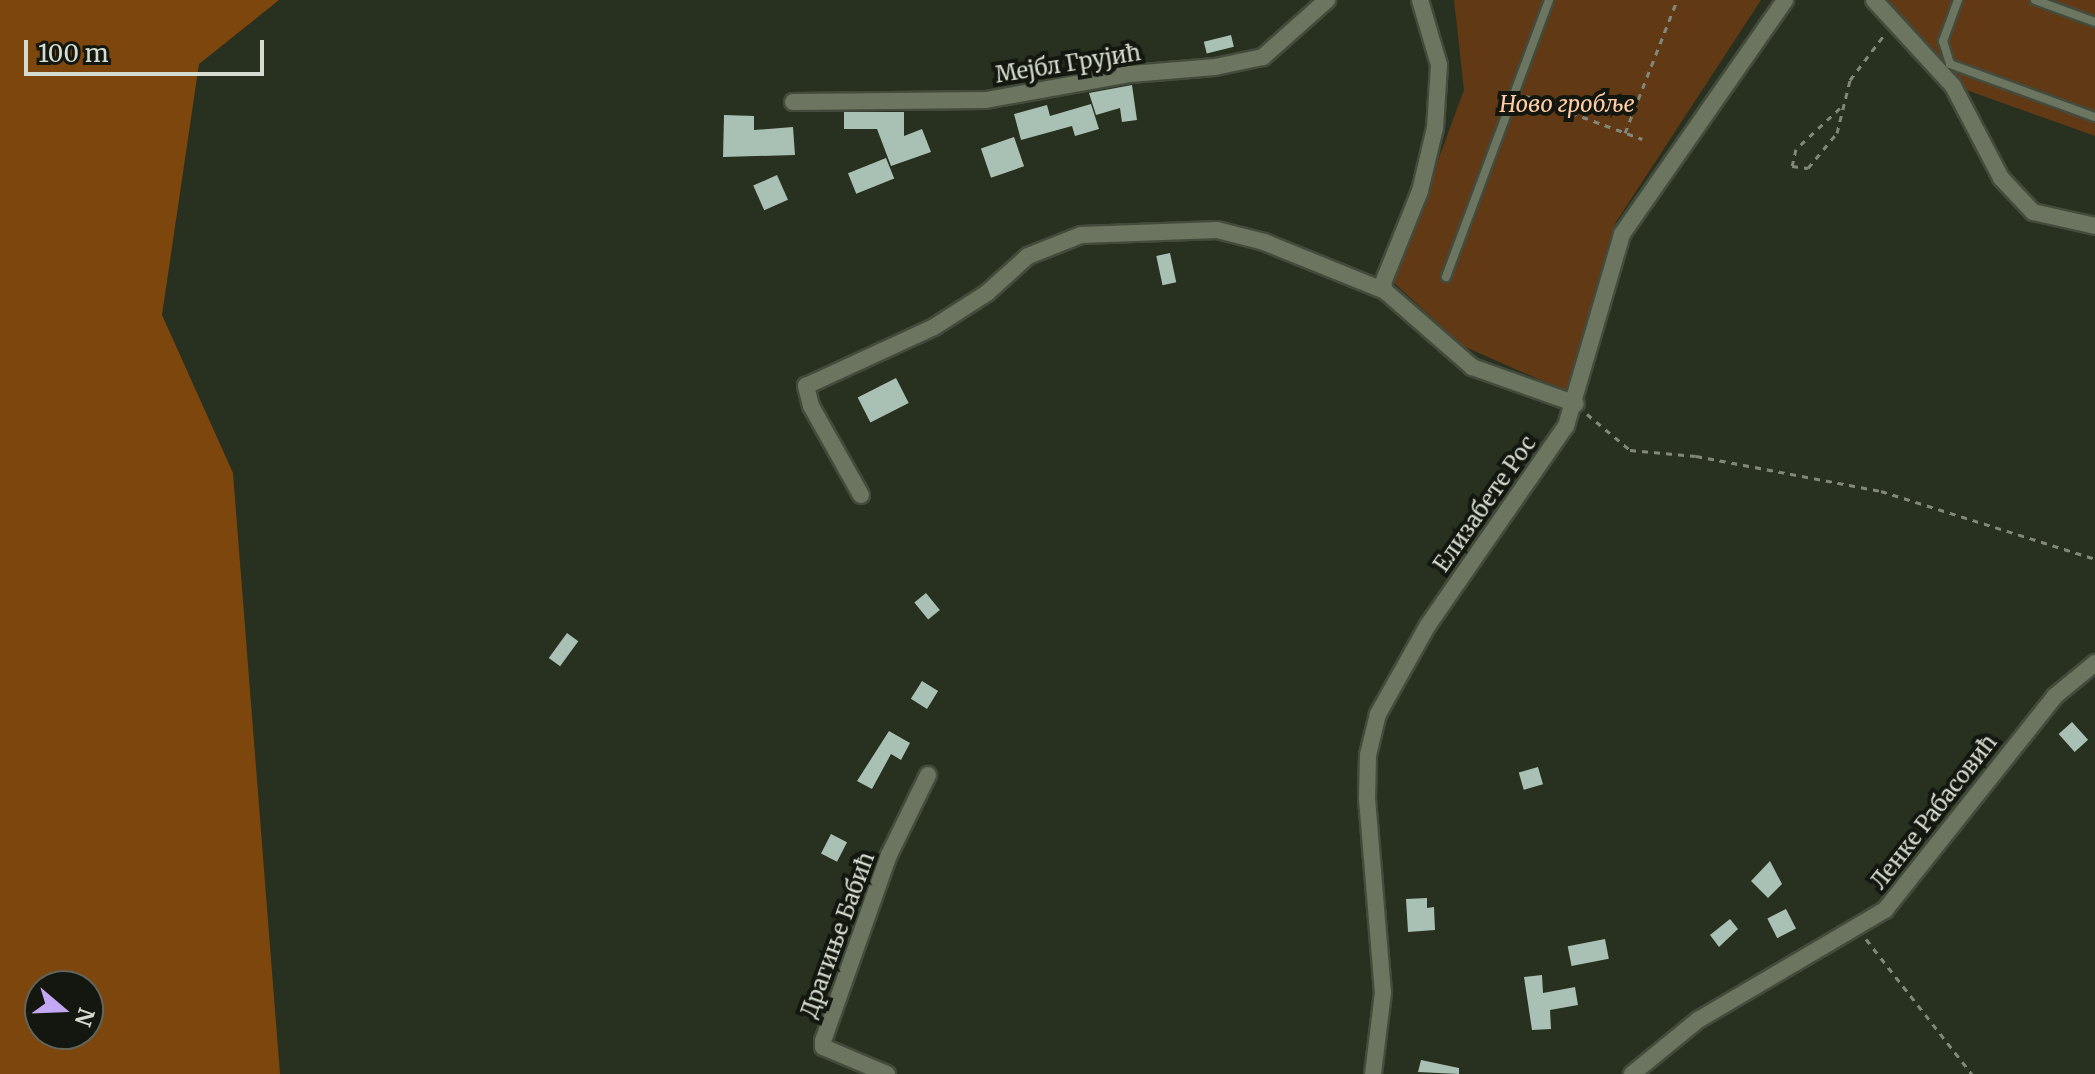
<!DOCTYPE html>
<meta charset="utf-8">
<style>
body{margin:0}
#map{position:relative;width:2095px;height:1074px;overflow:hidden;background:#28301f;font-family:Merriweather,serif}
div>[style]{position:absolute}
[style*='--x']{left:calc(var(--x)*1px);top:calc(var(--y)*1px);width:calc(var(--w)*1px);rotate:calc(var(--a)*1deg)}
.green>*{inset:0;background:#613915}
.forest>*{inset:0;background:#7d460d}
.building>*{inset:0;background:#a8c1b4;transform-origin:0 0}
.path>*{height:3px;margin-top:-1.5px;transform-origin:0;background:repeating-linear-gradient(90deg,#81887a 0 6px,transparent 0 12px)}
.roads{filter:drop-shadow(2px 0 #444b3c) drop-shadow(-2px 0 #444b3c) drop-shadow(0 2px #444b3c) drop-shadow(0 -2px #444b3c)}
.service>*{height:8px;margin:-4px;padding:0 4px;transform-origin:4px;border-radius:4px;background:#6b7560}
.minor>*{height:16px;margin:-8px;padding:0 8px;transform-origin:8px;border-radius:8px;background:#6b7560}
span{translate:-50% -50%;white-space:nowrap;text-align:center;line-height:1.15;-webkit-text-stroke:8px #13170f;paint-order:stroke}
.street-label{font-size:22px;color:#d5dbcf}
.park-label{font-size:22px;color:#ffcca4;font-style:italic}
.north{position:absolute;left:24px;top:970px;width:80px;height:80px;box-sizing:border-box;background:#13170f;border:2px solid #61655c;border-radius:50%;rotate:109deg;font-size:22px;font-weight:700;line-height:32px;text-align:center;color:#d5dbcf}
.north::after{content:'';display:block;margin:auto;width:28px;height:36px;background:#c3a7f2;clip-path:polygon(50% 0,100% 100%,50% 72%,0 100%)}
.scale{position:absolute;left:24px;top:40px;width:240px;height:36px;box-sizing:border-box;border:4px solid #d5dbcf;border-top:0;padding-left:10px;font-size:24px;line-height:28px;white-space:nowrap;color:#d5dbcf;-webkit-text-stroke:6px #13170f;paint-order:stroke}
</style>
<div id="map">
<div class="green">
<i style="clip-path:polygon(1454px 0,1761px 0,1616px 222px,1570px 393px,1463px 346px,1393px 282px,1464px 90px)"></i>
<i style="clip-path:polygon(1883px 0,2095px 0,2095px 136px,1958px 87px)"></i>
</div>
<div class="forest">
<i style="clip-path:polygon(evenodd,0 0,279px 0,199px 64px,162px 315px,233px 473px,280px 1074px,0 1074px,0 0,40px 986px,88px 986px,88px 1034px,40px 1034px,40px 986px)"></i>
</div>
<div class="building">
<i style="left:1231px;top:35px;width:12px;height:28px;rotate:76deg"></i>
<i style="clip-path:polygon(1132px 85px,1137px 120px,1122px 122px,1120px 108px,1096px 115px,1089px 93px)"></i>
<i style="clip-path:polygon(1091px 104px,1099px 129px,1075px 136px,1072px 126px,1021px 140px,1014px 114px,1047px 105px,1050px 116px)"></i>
<i style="clip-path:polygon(844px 112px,904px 112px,904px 136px,922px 129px,931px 152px,891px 166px,877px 129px,844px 129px)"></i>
<i style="clip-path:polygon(724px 115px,754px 116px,754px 130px,793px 127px,795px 155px,723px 157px)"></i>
<i style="left:1014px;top:137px;width:31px;height:35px;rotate:71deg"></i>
<i style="left:886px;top:158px;width:22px;height:41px;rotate:68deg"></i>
<i style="left:777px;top:175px;width:27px;height:26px;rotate:66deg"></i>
<i style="left:1170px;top:253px;width:30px;height:14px;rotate:78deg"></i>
<i style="left:896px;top:378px;width:28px;height:43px;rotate:63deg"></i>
<i style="left:926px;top:593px;width:22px;height:15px;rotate:51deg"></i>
<i style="left:567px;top:633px;width:14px;height:31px;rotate:36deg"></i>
<i style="left:922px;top:681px;width:19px;height:21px;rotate:32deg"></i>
<i style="left:2072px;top:722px;width:24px;height:18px;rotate:48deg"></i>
<i style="clip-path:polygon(889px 731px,910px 743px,901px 760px,891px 754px,872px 789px,857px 781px)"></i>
<i style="left:1538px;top:767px;width:18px;height:20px;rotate:74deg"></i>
<i style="left:831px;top:834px;width:18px;height:22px;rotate:27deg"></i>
<i style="clip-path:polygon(1770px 861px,1782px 884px,1768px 898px,1751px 881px)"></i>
<i style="clip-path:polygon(1427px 898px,1427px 908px,1434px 907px,1435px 930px,1408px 932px,1406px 899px)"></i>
<i style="left:1786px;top:909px;width:22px;height:21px;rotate:63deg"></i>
<i style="clip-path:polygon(1730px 919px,1738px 929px,1719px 947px,1710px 935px)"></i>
<i style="left:1605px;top:939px;width:20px;height:38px;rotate:79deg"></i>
<i style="clip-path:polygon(1542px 975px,1543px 993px,1575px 987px,1578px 1005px,1550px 1010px,1551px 1029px,1532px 1030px,1524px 977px)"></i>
<i style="clip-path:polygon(1421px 1060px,1459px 1068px,1459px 1074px,1418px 1072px)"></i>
</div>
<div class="path">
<i style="--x:1526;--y:96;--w:124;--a:20.3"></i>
<i style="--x:1840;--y:108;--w:60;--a:137"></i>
<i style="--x:1796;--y:149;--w:17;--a:103"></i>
<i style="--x:1792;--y:166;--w:16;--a:7"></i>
<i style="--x:1808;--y:168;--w:45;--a:-50.4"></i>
<i style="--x:1837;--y:133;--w:55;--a:-76.2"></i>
<i style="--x:1850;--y:80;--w:56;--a:-52.9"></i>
<i style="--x:1625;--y:133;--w:143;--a:-68.6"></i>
<i style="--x:1587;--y:414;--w:56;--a:39.9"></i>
<i style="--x:1630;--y:450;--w:66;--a:5.2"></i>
<i style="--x:1696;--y:456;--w:188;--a:10.7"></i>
<i style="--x:1881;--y:491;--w:225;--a:17.6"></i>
<i style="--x:1866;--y:939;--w:172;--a:51.9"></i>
</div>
<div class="roads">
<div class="service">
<i style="--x:1958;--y:0;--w:44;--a:110.1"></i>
<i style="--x:1943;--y:41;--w:24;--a:73"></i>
<i style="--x:1950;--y:64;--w:154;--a:20.1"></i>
<i style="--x:2035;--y:0;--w:64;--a:20.1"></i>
<i style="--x:1446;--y:277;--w:296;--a:-69.6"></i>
</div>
<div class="minor">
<i style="--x:1420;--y:0;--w:68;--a:73.7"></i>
<i style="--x:1439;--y:65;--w:63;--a:93.6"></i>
<i style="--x:1435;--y:128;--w:65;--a:103.4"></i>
<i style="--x:1420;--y:191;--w:99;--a:111.9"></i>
<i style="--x:1383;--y:283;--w:8;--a:76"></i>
<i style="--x:1385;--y:291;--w:116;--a:41.1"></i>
<i style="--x:1472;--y:367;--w:110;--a:19.6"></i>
<i style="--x:1874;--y:0;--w:117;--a:47.4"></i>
<i style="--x:1953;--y:86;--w:104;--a:62.4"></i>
<i style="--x:2001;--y:178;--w:47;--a:46.7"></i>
<i style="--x:2033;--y:212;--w:64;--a:12.7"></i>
<i style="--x:793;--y:102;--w:193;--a:-0.6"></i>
<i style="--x:986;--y:100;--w:147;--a:-10.2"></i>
<i style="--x:1131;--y:74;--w:84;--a:-4.8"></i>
<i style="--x:1215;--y:67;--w:49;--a:-11.8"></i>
<i style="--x:1263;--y:57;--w:86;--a:-41.7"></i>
<i style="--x:861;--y:495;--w:102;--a:-119.3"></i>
<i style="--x:811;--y:406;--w:21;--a:-104"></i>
<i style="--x:806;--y:386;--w:141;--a:-24.7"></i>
<i style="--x:934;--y:327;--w:63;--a:-32.7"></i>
<i style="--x:987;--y:293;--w:55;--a:-42.1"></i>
<i style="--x:1028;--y:256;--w:57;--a:-21.6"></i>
<i style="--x:1081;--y:235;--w:136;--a:-2.1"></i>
<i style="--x:1217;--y:230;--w:49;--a:14.3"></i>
<i style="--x:1264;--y:242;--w:131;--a:22"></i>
<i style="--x:887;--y:1074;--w:69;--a:-157.1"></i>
<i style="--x:823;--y:1047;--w:6;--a:-90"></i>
<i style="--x:823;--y:1041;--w:197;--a:-70.5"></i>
<i style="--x:889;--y:855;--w:89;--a:-64"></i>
<i style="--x:1373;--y:1074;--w:82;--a:-83"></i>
<i style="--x:1383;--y:993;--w:195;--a:-94.7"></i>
<i style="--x:1367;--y:799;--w:44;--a:-88.7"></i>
<i style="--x:1368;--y:755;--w:42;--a:-76.3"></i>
<i style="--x:1378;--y:714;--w:102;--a:-60.7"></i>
<i style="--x:1428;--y:625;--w:242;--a:-55.3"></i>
<i style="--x:1566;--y:426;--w:200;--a:-73.7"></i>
<i style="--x:1622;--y:234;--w:285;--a:-55.1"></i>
<i style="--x:1632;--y:1074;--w:85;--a:-39.3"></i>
<i style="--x:1698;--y:1020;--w:217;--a:-30.5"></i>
<i style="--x:1885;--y:910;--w:273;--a:-51.5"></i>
<i style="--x:2055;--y:696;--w:52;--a:-39.5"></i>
</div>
</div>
<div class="street-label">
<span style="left:1068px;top:64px;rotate:-9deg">Мејбл Грујић</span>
<span style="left:1485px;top:504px;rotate:-55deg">Елизабете Рос</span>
<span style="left:1934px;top:812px;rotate:-52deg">Ленке Рабасовић</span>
<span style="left:838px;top:935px;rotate:-70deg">Драгиње Бабић</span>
</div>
<div class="park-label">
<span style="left:1567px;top:105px">Ново гробље</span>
</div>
<div class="north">N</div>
<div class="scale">100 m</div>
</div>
